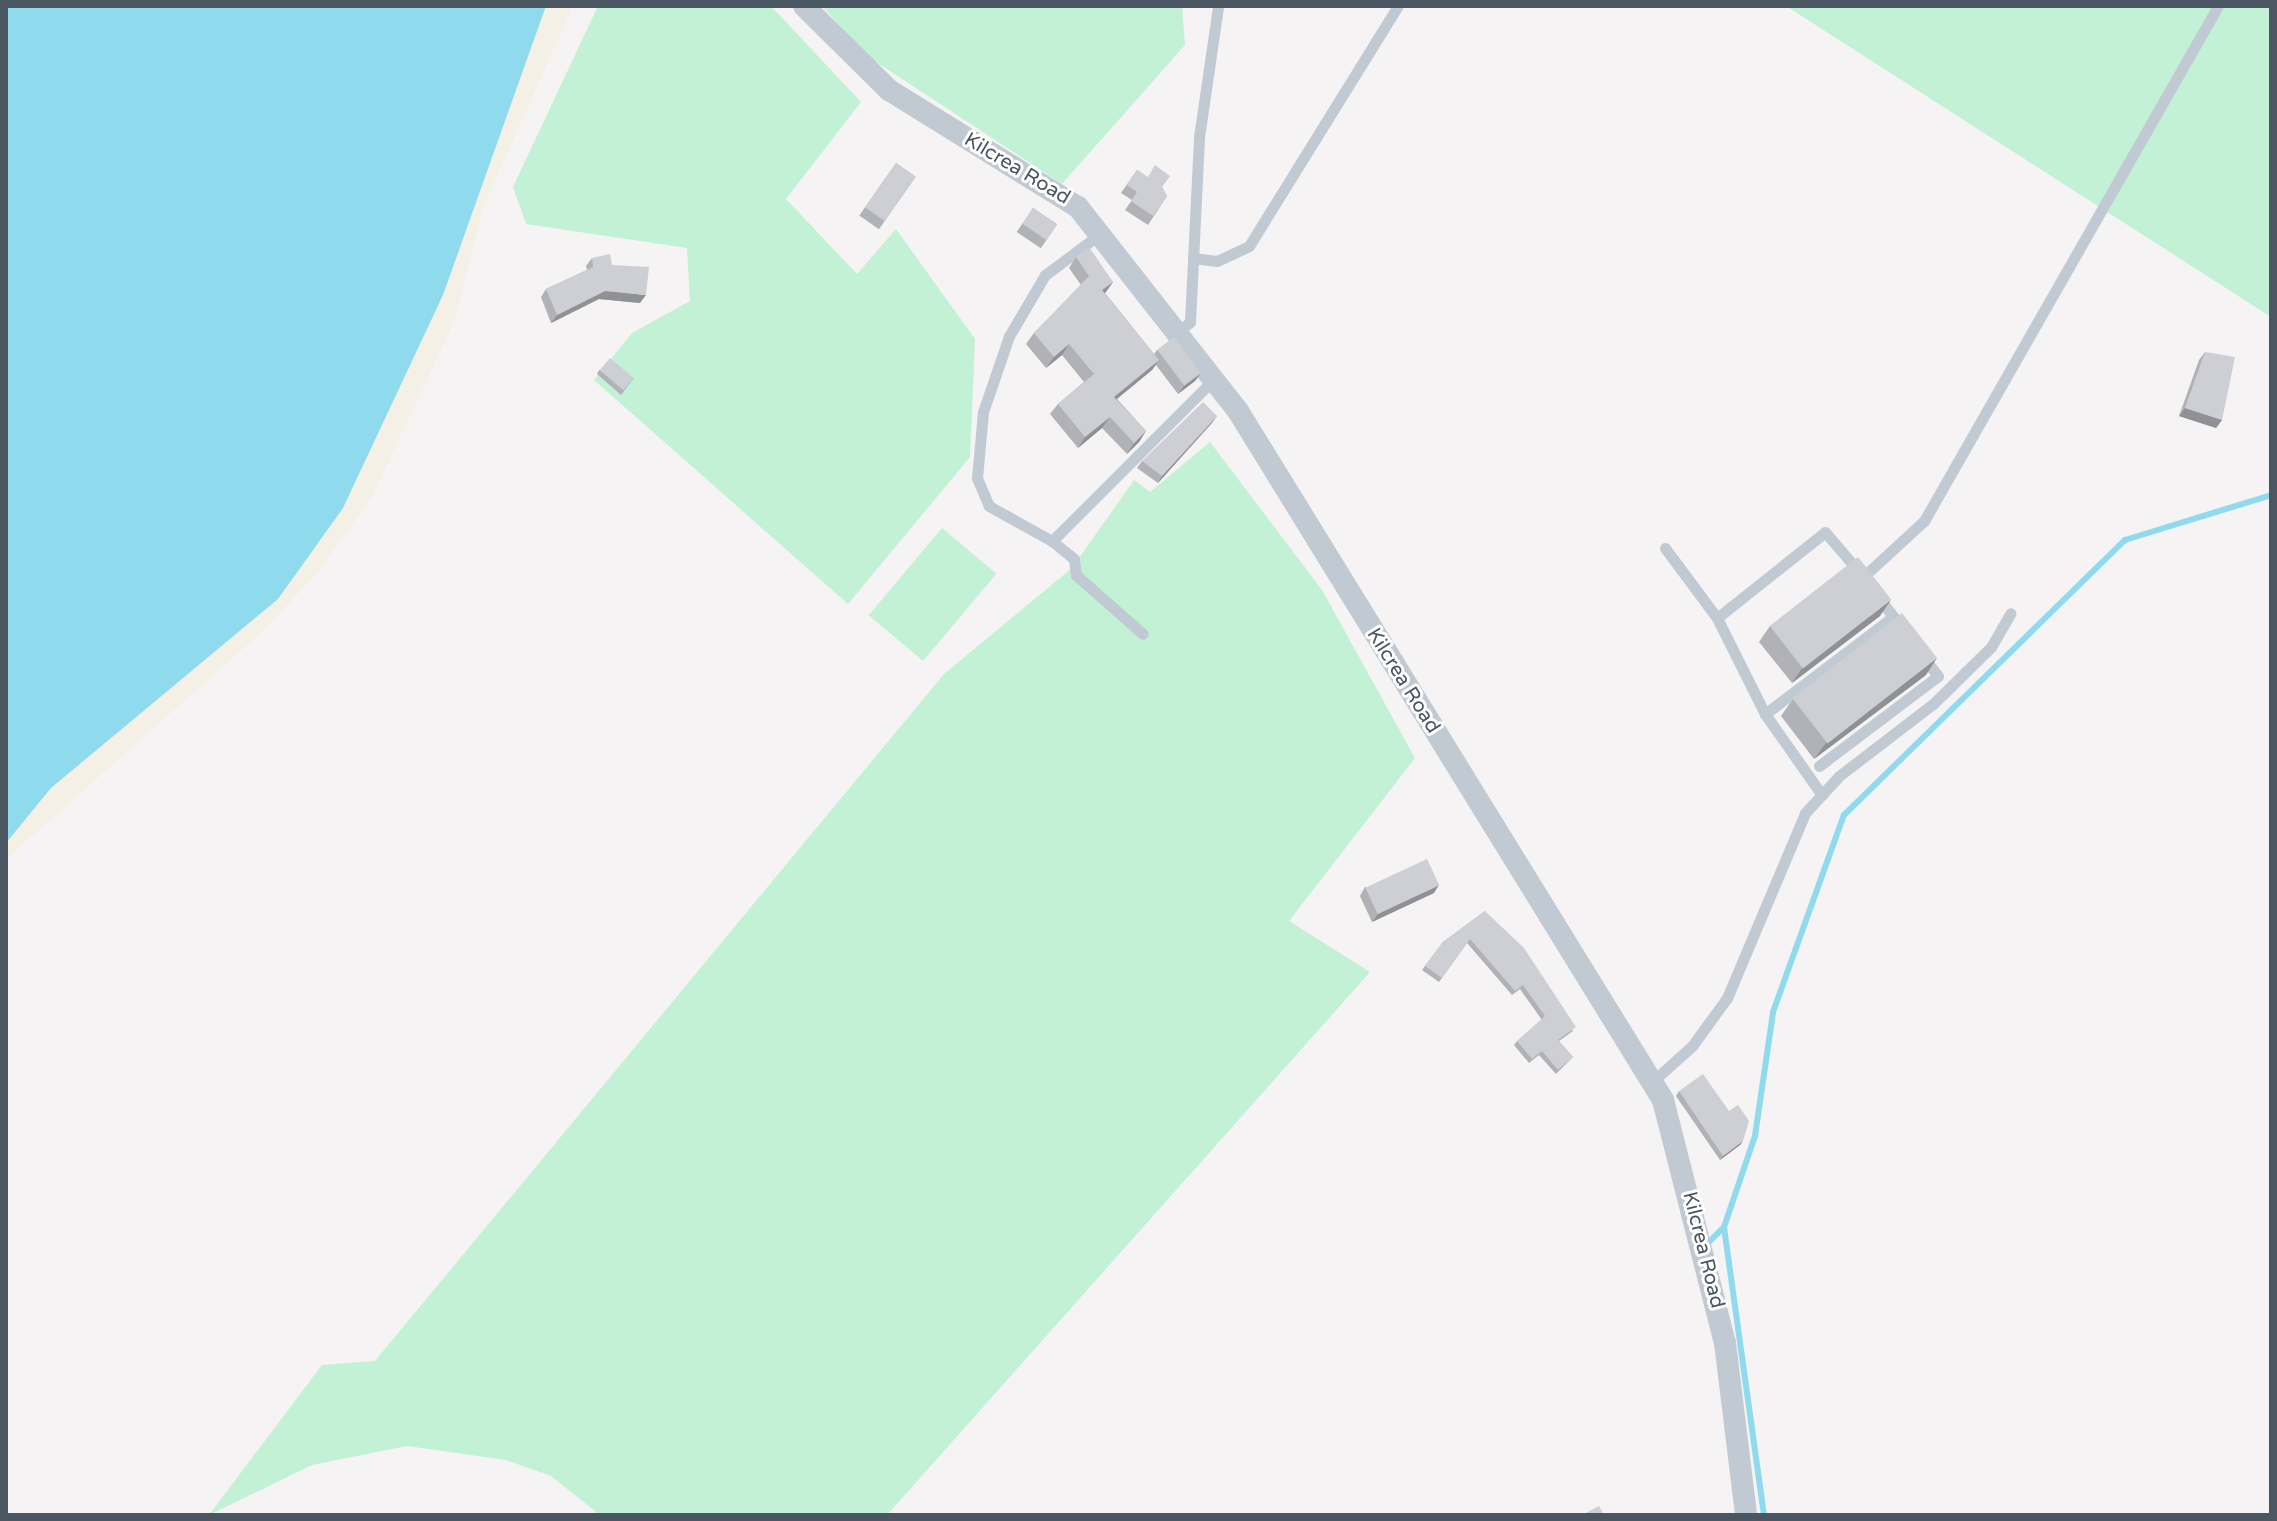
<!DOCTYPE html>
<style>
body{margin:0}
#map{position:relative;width:2277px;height:1521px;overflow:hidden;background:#f5f3f3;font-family:"Varela Round",sans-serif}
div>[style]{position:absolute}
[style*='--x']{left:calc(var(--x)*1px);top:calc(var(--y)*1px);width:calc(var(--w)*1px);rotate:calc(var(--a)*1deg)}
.green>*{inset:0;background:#c3f1d5;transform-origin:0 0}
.sand>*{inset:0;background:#f5f0e5}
.water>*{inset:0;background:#90daee}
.stream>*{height:6px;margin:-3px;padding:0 3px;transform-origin:3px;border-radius:3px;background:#90daee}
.service>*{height:11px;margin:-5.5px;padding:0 5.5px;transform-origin:5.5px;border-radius:5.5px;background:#c1cad2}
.minor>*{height:22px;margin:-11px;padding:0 11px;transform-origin:11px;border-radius:11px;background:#c1cad2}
.wall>*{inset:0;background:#b0b2b7;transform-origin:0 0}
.shaded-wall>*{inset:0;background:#909195}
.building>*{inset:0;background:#cdcfd5;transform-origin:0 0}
span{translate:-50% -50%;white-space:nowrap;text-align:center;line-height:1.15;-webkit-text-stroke:6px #fff;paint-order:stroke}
.street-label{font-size:20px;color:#4a5661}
.frame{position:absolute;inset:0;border:8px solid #4a5661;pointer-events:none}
</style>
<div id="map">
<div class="green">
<i style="clip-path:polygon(598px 6px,771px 6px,861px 102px,786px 199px,857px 274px,896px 229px,975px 339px,970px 457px,848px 604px,594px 380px,632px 333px,690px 301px,687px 248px,526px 224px,513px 187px)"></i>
<i style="clip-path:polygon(822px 6px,1182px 6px,1185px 45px,1062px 184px,867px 56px)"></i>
<i style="clip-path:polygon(1786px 6px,2271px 6px,2271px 317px,2112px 215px)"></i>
<i style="clip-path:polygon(1210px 442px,1322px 590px,1415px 758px,1289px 921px,1370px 972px,887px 1515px,600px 1515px,551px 1476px,506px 1460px,407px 1446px,312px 1465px,209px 1515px,322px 1365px,375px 1361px,944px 674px,1072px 568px,1134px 480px,1150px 492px)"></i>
<i style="left:942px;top:528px;width:71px;height:114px;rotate:40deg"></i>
</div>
<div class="sand">
<i style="clip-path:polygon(518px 6px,573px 6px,484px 205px,454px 322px,372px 497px,318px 572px,262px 632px,6px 859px,6px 808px)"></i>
</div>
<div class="water">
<i style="clip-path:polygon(6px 6px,546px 6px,443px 295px,343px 508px,278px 599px,51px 788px,6px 843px)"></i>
</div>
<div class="stream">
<i style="--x:1724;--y:1227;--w:291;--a:82.1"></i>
<i style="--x:1705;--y:1246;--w:27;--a:-45"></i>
<i style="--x:1724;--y:1227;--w:96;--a:-71.2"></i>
<i style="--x:1755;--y:1136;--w:125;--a:-81.7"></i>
<i style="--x:1773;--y:1012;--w:209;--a:-70.2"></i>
<i style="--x:1844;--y:815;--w:393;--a:-44.4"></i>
<i style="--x:2125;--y:540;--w:153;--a:-17.1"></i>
</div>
<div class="service">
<i style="--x:1100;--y:234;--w:69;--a:143.3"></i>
<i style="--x:1045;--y:275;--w:71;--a:120.5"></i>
<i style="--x:1009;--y:336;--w:80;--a:108.9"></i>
<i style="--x:983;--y:412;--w:66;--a:95.2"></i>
<i style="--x:977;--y:478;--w:30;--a:67"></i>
<i style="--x:989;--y:506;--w:72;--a:29.1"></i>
<i style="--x:1052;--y:541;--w:228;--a:-45"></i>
<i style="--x:1193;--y:258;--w:24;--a:7"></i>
<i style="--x:1217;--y:261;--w:35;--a:-25"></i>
<i style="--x:1249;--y:246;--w:282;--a:-58.2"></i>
<i style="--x:1176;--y:333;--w:18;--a:-38"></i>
<i style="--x:1190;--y:322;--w:185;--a:-87.2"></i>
<i style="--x:1199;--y:137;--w:132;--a:-81.7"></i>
<i style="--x:1052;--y:541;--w:28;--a:39"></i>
<i style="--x:1074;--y:559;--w:16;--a:83"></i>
<i style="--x:1076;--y:575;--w:89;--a:41.4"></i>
<i style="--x:1665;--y:548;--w:87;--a:53.4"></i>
<i style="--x:1717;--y:618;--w:107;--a:63.4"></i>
<i style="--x:1765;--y:714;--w:99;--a:54.9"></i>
<i style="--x:1863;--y:577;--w:83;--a:-42.6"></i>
<i style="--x:1924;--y:521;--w:593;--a:-60.28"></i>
<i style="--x:1878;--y:597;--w:39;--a:52"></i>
<i style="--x:1717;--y:618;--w:138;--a:-38.5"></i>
<i style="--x:1825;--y:532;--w:55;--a:49.4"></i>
<i style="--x:1765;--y:714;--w:161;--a:-37.2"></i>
<i style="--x:1819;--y:766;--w:149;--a:-37.1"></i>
<i style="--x:1938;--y:676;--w:23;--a:-128"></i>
<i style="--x:1652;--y:1082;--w:54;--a:-42"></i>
<i style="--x:1692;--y:1046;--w:59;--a:-53.9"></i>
<i style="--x:1727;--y:998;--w:201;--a:-67.1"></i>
<i style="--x:1805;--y:813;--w:50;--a:-47.4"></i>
<i style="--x:1839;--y:776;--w:118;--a:-37.5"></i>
<i style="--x:1933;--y:704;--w:81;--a:-44.5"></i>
<i style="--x:1991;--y:647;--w:39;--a:-60"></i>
</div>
<div class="minor">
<i style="--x:804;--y:6;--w:120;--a:44.7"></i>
<i style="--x:889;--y:90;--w:222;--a:31.8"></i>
<i style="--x:1078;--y:207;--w:259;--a:51.9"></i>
<i style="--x:1238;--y:411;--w:810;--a:58.33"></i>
<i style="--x:1663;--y:1100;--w:251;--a:75.7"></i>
<i style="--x:1725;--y:1343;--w:173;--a:83"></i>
</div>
<div class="wall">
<i style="left:896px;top:163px;width:24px;height:64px;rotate:35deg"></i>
<i style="clip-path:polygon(1137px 170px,1162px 187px,1167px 196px,1148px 225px,1125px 210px,1132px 200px,1121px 193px)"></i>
<i style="left:1033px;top:208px;width:29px;height:29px;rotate:34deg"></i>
<i style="clip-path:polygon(1076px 257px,1113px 282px,1105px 293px,1154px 354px,1157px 350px,1201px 373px,1195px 381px,1178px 394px,1156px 365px,1152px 370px,1117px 399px,1146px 431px,1139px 442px,1127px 454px,1102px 428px,1078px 448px,1050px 414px,1058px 404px,1084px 382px,1062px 355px,1046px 368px,1026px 344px,1034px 333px,1081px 285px,1069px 268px)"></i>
<i style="clip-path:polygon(592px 258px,612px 265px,640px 303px,599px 299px,551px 323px,541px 297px,546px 289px,587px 270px,586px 266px)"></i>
<i style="clip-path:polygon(2205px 352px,2222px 420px,2216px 428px,2179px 416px,2199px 360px)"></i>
<i style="clip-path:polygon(599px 370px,634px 378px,621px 395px,597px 374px)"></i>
<i style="clip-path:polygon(1217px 416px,1158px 483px,1137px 468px,1142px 461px)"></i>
<i style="clip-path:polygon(1880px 616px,1792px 683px,1759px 642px,1770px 626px)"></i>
<i style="clip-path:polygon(1926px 675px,1814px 759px,1781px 716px,1793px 699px)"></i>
<i style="clip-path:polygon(1365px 887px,1434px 893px,1372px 922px,1360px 896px)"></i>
<i style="clip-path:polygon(1485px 911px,1573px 1031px,1559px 1041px,1573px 1057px,1556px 1074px,1539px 1055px,1529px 1063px,1514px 1045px,1517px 1041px,1542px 1020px,1520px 989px,1512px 995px,1467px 943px,1439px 982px,1422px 970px,1443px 942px)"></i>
<i style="clip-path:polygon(1679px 1091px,1743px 1141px,1740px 1145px,1720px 1160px,1676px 1096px)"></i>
</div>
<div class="shaded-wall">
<i style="clip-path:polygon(1113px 282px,1106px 292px,1095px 300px,1102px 290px)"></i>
<i style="clip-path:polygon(605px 291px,646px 295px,640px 303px,599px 299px,551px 323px,557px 315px)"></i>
<i style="clip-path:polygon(1069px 344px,1062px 355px,1046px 368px,1054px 357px)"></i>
<i style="clip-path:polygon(1159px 360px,1152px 370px,1107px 407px,1114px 397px)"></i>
<i style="clip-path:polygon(1201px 373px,1195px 381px,1178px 394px,1184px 386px)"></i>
<i style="clip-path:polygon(2185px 408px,2222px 420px,2216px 428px,2179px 416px)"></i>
<i style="clip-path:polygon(1217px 416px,1212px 423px,1158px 483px,1162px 476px)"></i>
<i style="clip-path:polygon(1110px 417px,1102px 428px,1078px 448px,1085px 437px)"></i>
<i style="clip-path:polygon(1146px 431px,1139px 442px,1127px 454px,1134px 443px)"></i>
<i style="clip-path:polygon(1891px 600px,1880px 616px,1792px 683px,1803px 667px)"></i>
<i style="clip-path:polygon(1937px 658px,1926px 675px,1814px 759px,1826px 743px)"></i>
<i style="clip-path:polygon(1439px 885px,1434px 893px,1372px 922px,1378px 914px)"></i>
<i style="clip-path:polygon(1743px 1141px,1740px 1145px,1720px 1160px,1723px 1156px)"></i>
</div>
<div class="building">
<i style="left:896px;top:163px;width:24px;height:54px;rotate:35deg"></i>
<i style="clip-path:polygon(1155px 165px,1170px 176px,1162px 187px,1167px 196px,1153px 216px,1131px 201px,1137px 192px,1127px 185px,1137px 170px,1148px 177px)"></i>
<i style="left:1033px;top:208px;width:29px;height:19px;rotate:34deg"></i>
<i style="clip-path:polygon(1089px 247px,1113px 282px,1102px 290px,1159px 360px,1114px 397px,1146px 431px,1134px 443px,1110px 417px,1085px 437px,1058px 404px,1094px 374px,1069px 344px,1054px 357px,1034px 333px,1089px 276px,1076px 257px)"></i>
<i style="clip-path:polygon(610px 254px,612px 265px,649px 267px,646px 295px,605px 291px,557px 315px,546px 289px,593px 267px,592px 258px)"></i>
<i style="left:1174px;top:337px;width:45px;height:21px;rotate:53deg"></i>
<i style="clip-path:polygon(2205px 352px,2235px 357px,2222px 420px,2185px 408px)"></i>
<i style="left:610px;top:358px;width:31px;height:16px;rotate:40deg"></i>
<i style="clip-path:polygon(1203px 402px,1217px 416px,1162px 476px,1142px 461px)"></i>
<i style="left:1858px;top:557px;width:54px;height:112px;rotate:52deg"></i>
<i style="left:1902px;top:613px;width:57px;height:139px;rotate:52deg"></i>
<i style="left:1427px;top:859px;width:29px;height:68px;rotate:65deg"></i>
<i style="clip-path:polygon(1485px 911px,1524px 948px,1576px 1027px,1558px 1040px,1573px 1057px,1558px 1070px,1542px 1051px,1532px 1059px,1517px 1041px,1545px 1016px,1523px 985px,1515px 991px,1470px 939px,1442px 978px,1425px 966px,1443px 942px)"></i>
<i style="clip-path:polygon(1703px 1074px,1729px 1111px,1738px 1105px,1749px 1121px,1743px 1141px,1723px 1156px,1679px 1091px)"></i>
<i style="clip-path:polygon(1599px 1506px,1604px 1515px,1582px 1515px)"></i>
</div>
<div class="street-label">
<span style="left:1017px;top:169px;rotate:31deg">Kilcrea Road</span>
<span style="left:1403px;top:681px;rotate:58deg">Kilcrea Road</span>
<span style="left:1703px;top:1250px;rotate:76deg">Kilcrea Road</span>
</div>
<div class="frame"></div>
</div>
